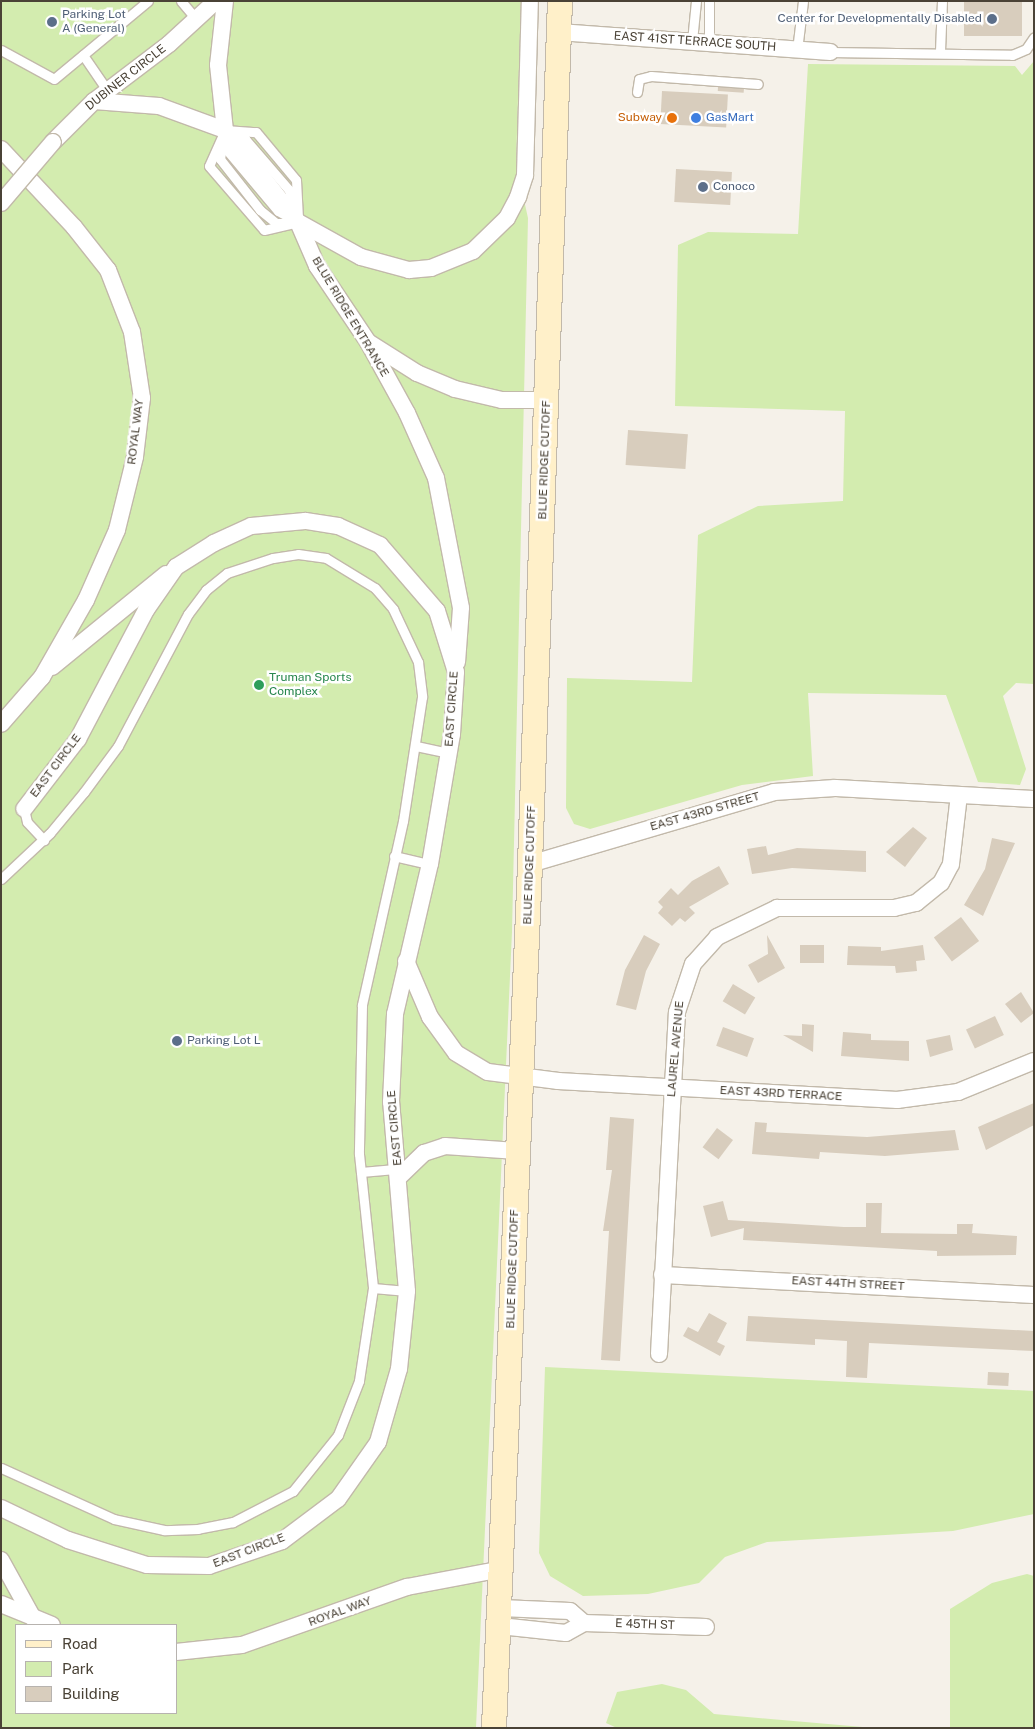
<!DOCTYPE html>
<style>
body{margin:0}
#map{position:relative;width:1035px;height:1729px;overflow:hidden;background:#f5f1e9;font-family:"Public Sans",sans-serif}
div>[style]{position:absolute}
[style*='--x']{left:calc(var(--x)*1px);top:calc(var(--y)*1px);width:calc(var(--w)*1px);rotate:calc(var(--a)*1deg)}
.green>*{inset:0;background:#d3ecaf}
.building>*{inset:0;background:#d8cdbd;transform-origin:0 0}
.roads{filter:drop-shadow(1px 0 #c2b9aa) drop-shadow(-1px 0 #c2b9aa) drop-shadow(0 1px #c2b9aa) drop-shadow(0 -1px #c2b9aa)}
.service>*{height:9px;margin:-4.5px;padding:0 4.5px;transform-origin:4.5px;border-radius:4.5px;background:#fff}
.minor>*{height:16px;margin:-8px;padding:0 8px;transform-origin:8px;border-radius:8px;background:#fff}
.secondary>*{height:24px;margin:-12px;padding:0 12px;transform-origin:12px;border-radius:12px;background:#fff0c9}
.bridges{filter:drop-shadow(1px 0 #c2b9aa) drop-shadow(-1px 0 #c2b9aa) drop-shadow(0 1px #c2b9aa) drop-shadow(0 -1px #c2b9aa)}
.minor-bridge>*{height:16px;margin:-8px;padding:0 8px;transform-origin:8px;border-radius:8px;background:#fff}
.dots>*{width:14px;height:14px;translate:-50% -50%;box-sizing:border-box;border:2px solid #fff;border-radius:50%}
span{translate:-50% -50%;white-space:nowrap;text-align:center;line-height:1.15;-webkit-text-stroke:5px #fff;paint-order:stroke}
.service-label{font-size:12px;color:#4e5e75}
.left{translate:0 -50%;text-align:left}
.right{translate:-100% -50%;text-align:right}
.street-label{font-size:12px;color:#4a4236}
.food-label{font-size:12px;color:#c56008}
.shop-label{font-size:12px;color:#366cbe}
.leisure-label{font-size:12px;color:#27864d}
.frame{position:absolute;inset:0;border:2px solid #4a4236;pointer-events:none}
.legend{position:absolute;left:15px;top:1624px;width:162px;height:90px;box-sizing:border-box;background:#fff;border:1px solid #b7b3af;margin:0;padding:6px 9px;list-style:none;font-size:15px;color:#4a4236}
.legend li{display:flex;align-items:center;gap:10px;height:25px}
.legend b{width:25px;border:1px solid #b7b3af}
</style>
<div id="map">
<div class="green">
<i style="clip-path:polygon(evenodd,1px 1px,521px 1px,516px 164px,528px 218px,512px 932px,476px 1728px,1px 1728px,1px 1px,16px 1625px,176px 1625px,176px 1713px,16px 1713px,16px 1625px)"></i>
<i style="clip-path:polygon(1034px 61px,1034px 684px,1016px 683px,1003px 696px,1026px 769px,1020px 785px,978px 782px,946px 695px,808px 693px,813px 776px,742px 785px,590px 829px,574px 824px,566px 808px,567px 678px,692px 682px,698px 535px,758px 506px,843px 501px,845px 411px,675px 406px,678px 245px,708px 232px,798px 234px,808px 64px,1015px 66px,1022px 75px)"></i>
<i style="clip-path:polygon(545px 1367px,1034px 1391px,1034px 1514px,953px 1531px,767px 1542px,725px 1557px,699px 1583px,648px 1594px,583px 1596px,550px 1576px,539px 1553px)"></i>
<i style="clip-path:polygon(1027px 1574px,1034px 1576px,1034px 1728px,950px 1728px,950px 1609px,992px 1583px)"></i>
<i style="clip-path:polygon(662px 1684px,686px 1690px,714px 1714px,874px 1728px,617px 1728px,606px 1723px,617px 1692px)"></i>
</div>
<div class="building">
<i style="left:964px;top:1px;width:58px;height:35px"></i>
<i style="left:718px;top:87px;width:26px;height:4px;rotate:4deg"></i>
<i style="left:662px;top:91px;width:66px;height:33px;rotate:3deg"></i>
<i style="left:676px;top:169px;width:56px;height:33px;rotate:3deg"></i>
<i style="left:628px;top:430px;width:60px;height:35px;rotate:4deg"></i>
<i style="clip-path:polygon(913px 827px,927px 838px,905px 867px,886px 852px)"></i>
<i style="clip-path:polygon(992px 838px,1015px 843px,983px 916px,964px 905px,985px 869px)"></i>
<i style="clip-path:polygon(766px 846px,768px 855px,797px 848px,866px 851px,866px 872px,792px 868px,752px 874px,747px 849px)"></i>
<i style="clip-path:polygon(719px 866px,729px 884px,689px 907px,695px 913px,685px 922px,680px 918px,672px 926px,658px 913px,663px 907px,658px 902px,671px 888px,678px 895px,692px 881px)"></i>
<i style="left:961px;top:917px;width:30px;height:34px;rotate:53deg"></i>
<i style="clip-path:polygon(644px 935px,660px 944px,646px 971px,636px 1010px,616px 1005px,625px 970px)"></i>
<i style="clip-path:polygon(767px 935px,785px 968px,758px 983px,748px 965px,768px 954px)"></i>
<i style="left:800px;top:945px;width:24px;height:18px"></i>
<i style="clip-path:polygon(923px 945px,925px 960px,916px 961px,917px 971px,896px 973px,895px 966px,847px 965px,848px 946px,881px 947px,881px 951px)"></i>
<i style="left:733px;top:984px;width:26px;height:20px;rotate:31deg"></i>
<i style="clip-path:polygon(1021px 992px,1034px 1013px,1021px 1023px,1005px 1004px)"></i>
<i style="left:995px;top:1016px;width:21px;height:32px;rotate:65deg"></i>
<i style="clip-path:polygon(802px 1024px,814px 1025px,813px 1052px,783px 1035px,802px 1036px)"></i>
<i style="left:723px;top:1027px;width:33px;height:20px;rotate:20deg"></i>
<i style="clip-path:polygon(843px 1032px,871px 1034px,871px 1040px,909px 1041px,909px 1061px,841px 1056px)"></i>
<i style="clip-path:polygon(950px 1035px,953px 1050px,930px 1057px,926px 1040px)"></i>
<i style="clip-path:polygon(1034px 1103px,1034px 1125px,986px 1150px,978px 1127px)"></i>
<i style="clip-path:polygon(610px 1117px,634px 1119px,620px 1361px,601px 1360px,609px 1231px,603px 1231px,612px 1170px,606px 1170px)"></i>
<i style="clip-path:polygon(755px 1122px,767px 1123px,766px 1132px,867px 1137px,955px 1130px,959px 1150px,885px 1156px,820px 1152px,819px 1159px,752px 1154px)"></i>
<i style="left:717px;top:1128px;width:20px;height:24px;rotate:37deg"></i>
<i style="clip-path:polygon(723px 1201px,728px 1220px,844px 1227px,866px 1227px,866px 1203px,882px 1203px,881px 1233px,957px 1234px,957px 1224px,973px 1224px,972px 1233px,1017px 1236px,1016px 1255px,937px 1256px,937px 1251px,743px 1240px,744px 1228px,711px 1237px,703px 1206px)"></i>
<i style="clip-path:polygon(709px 1313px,727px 1323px,717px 1342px,725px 1346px,720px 1356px,683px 1336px,688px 1327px,698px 1332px)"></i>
<i style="clip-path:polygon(748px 1316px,1034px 1331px,1034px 1351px,869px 1343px,867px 1378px,846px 1377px,847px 1341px,815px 1339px,815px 1345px,746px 1341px)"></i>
<i style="left:988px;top:1372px;width:21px;height:13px;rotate:3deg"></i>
</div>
<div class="roads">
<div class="service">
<i style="--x:181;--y:1;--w:25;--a:50"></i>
<i style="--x:692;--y:41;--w:40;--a:-84.3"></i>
<i style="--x:709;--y:43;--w:42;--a:-90"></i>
<i style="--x:1;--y:50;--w:60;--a:28.7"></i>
<i style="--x:54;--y:79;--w:122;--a:-39.7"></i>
<i style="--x:797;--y:50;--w:49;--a:-83"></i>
<i style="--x:940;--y:51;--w:50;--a:-87.7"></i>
<i style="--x:830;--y:52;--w:182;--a:0.9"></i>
<i style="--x:1012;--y:55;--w:15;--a:-23"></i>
<i style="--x:1026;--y:49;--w:14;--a:-56"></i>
<i style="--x:83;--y:55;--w:42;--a:55.6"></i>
<i style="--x:637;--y:92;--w:13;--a:-81"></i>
<i style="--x:639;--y:79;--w:12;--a:-14"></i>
<i style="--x:651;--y:76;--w:107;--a:4.3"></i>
<i style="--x:225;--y:130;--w:39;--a:114"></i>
<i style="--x:209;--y:166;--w:84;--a:49.3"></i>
<i style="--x:264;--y:230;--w:35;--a:-13"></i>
<i style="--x:225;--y:130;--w:31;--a:4"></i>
<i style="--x:256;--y:132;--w:62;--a:50.2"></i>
<i style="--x:296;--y:180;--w:39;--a:87"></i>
<i style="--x:230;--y:132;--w:17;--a:25"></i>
<i style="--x:245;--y:139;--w:67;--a:49.2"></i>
<i style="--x:289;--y:190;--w:18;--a:74"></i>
<i style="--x:225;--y:141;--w:8;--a:83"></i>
<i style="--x:226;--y:149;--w:81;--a:50"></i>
<i style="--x:278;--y:211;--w:13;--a:29"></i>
<i style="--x:222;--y:145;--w:14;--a:98"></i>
<i style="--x:220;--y:159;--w:65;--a:51.9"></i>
<i style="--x:260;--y:210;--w:21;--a:39"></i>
<i style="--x:276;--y:223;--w:7;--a:0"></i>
<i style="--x:416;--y:746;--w:34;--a:12"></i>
<i style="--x:24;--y:809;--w:13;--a:77"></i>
<i style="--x:27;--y:822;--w:25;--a:47"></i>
<i style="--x:394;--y:856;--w:37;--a:13"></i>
<i style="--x:1;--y:879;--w:67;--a:-43.2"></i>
<i style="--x:50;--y:833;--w:53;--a:-50.3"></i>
<i style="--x:84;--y:792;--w:57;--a:-53.5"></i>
<i style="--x:118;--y:746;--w:149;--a:-62.1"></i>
<i style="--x:188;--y:614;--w:30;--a:-53"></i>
<i style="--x:206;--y:590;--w:27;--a:-39"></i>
<i style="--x:227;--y:573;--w:48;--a:-18.1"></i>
<i style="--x:273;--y:558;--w:25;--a:-9"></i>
<i style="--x:298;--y:554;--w:28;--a:8"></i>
<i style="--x:326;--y:558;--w:57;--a:31.5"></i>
<i style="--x:375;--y:588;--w:28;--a:49"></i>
<i style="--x:393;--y:609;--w:59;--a:64.7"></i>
<i style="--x:418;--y:662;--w:35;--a:83"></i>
<i style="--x:422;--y:697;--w:125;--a:98.7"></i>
<i style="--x:403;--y:821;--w:189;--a:102.6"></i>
<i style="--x:362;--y:1005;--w:149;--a:91.2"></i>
<i style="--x:359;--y:1154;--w:135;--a:84"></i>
<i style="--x:373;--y:1288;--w:94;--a:98.6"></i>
<i style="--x:359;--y:1381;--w:58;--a:111.3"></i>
<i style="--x:338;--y:1435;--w:72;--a:128.8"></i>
<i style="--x:293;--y:1491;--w:68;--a:152.7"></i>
<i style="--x:233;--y:1522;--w:36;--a:169"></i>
<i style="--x:198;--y:1529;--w:34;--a:178"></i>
<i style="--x:164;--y:1530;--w:51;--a:-167.6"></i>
<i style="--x:114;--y:1519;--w:124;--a:-155.7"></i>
<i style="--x:361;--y:1172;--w:37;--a:-5"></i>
<i style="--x:373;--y:1288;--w:34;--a:5"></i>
</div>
<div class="minor">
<i style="--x:225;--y:1;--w:64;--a:96.2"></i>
<i style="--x:218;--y:65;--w:65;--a:83.9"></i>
<i style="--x:225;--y:130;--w:117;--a:51.6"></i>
<i style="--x:298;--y:222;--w:72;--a:29.1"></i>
<i style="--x:361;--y:257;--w:50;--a:15.2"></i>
<i style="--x:409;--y:270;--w:22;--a:-5"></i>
<i style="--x:431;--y:268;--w:45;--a:-22"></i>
<i style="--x:473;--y:251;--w:47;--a:-44.1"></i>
<i style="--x:507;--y:218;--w:24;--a:-62"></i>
<i style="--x:518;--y:197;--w:23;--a:-72"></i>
<i style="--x:525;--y:175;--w:174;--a:-88.4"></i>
<i style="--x:559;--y:32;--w:272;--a:4.2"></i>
<i style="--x:94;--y:101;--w:65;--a:4.4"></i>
<i style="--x:159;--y:106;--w:70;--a:20"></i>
<i style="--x:53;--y:142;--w:58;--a:-45"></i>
<i style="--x:94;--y:101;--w:94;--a:-37.2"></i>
<i style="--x:169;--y:44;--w:64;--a:-42.5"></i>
<i style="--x:1;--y:149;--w:107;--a:46.9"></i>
<i style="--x:74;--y:227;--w:55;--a:51.7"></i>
<i style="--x:108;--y:270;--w:66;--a:68.8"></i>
<i style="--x:132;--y:332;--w:67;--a:81.4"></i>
<i style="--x:142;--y:398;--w:59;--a:96.8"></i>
<i style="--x:135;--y:457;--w:75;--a:103.9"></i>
<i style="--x:117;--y:530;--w:77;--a:113.9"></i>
<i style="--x:86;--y:600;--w:89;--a:119.7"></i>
<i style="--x:42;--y:677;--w:62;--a:131.1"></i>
<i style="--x:298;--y:222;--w:48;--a:66.6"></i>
<i style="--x:317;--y:266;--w:92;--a:56.1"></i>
<i style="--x:368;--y:342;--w:81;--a:61.2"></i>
<i style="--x:407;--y:413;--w:71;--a:66"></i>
<i style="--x:436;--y:478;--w:132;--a:79.1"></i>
<i style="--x:461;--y:608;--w:54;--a:94.2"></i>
<i style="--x:368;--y:342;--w:58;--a:32.3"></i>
<i style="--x:417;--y:373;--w:41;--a:22.8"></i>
<i style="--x:455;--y:389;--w:48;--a:13.2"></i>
<i style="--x:502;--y:400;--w:45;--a:0"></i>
<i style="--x:52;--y:667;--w:147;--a:-39.2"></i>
<i style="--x:530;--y:864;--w:254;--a:-16.4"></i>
<i style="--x:774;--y:792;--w:61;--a:-3.8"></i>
<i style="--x:835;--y:788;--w:199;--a:3.2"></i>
<i style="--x:406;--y:961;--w:61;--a:66.8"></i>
<i style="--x:430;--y:1017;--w:44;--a:54.2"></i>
<i style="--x:456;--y:1053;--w:37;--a:31"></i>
<i style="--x:488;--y:1072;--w:71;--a:7.3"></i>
<i style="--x:558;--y:1081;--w:340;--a:3.2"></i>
<i style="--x:897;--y:1100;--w:62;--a:-7.5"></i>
<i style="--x:958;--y:1092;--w:82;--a:-22.2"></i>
<i style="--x:399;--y:1177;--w:35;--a:-44"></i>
<i style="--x:424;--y:1153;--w:22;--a:-18"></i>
<i style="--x:445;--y:1146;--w:72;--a:4"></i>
<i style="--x:662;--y:1275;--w:373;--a:3.1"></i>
<i style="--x:659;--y:1354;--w:342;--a:-87"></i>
<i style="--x:677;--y:1012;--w:51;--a:-71.6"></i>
<i style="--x:693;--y:964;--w:36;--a:-48"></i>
<i style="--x:717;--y:937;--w:67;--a:-25.8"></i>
<i style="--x:777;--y:908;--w:117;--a:0"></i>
<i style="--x:894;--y:908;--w:23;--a:-13"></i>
<i style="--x:916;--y:903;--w:32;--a:-39"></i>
<i style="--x:941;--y:883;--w:21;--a:-62"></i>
<i style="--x:951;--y:864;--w:69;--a:-83.4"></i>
<i style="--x:1;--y:1508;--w:74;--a:25.5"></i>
<i style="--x:68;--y:1540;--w:83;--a:17.6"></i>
<i style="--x:147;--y:1565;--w:62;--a:0.9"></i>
<i style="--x:209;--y:1566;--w:77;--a:-18.9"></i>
<i style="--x:282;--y:1541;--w:70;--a:-36.9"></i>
<i style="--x:338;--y:1499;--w:70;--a:-54.9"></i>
<i style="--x:378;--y:1442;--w:76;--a:-74"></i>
<i style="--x:399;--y:1369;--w:78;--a:-84.1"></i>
<i style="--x:407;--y:1291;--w:190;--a:-94.8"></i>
<i style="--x:391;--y:1102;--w:88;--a:-87.4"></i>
<i style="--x:395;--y:1014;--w:154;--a:-76.9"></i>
<i style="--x:430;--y:864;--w:132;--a:-80.4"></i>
<i style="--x:452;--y:734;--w:62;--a:-86.3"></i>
<i style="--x:456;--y:672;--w:64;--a:-107.3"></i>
<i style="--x:437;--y:611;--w:87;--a:-130.8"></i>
<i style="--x:380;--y:545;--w:46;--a:-155.7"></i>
<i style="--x:338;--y:526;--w:33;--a:-171"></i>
<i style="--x:305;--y:521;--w:54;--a:174.7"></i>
<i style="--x:251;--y:526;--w:41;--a:155.3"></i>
<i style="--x:214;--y:543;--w:45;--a:147.7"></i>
<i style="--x:176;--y:567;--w:52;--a:124.9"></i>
<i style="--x:146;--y:610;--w:146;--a:117.8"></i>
<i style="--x:78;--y:739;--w:88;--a:127.6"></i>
<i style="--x:1;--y:1560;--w:66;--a:61.1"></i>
<i style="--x:1;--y:1604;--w:55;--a:22.4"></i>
<i style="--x:584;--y:1623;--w:122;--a:1.9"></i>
<i style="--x:500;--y:1626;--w:66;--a:6.1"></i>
<i style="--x:566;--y:1633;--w:21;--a:-29"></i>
<i style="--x:584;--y:1623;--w:18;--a:-139"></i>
<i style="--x:570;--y:1611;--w:69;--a:-177.5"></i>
<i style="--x:176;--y:1652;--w:66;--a:-6.1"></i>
<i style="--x:242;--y:1645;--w:175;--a:-19.4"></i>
<i style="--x:407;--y:1587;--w:97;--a:-10.7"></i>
</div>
<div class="secondary">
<i style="--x:494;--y:1728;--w:865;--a:-87.61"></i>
<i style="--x:530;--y:864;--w:864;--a:-88.01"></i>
</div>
</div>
<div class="bridges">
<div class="minor-bridge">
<i style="--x:1;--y:203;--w:80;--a:-49.6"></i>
</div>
</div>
<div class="dots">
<i style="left:992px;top:19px;background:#5c6f8a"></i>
<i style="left:52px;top:22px;background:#5c6f8a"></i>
<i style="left:672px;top:118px;background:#e8710a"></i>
<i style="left:696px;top:118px;background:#3f7fe0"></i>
<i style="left:703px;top:187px;background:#5c6f8a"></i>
<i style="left:259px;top:685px;background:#2e9e5b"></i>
<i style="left:177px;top:1041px;background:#5c6f8a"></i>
</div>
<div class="service-label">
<span class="left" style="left:62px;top:22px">Parking Lot<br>A (General)</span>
<span class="right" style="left:982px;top:19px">Center for Developmentally Disabled</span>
<span class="left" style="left:713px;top:187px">Conoco</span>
<span class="left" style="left:187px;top:1041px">Parking Lot L</span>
</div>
<div class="street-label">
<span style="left:695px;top:42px;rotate:4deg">EAST 41ST TERRACE SOUTH</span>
<span style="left:126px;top:78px;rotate:-38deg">DUBINER CIRCLE</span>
<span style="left:350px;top:317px;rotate:59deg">BLUE RIDGE ENTRANCE</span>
<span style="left:136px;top:432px;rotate:-83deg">ROYAL WAY</span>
<span style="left:545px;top:460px;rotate:-88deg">BLUE RIDGE CUTOFF</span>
<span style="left:452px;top:709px;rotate:-86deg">EAST CIRCLE</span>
<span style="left:56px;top:766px;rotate:-53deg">EAST CIRCLE</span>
<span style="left:705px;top:812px;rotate:-16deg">EAST 43RD STREET</span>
<span style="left:530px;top:865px;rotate:-88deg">BLUE RIDGE CUTOFF</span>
<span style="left:676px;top:1049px;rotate:-85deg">LAUREL AVENUE</span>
<span style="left:781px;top:1094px;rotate:3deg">EAST 43RD TERRACE</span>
<span style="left:395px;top:1128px;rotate:-95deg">EAST CIRCLE</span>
<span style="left:513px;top:1269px;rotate:-88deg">BLUE RIDGE CUTOFF</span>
<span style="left:848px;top:1284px;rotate:3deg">EAST 44TH STREET</span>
<span style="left:249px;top:1551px;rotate:-21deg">EAST CIRCLE</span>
<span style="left:340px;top:1612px;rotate:-20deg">ROYAL WAY</span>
<span style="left:645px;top:1625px;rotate:2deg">E 45TH ST</span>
</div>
<div class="food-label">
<span class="right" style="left:662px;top:118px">Subway</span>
</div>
<div class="shop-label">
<span class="left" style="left:706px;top:118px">GasMart</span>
</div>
<div class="leisure-label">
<span class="left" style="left:269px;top:685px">Truman Sports<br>Complex</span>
</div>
<div class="frame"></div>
<ul class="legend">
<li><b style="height:6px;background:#fff0c9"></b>Road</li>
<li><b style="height:14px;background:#d3ecaf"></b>Park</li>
<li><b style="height:14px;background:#d8cdbd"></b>Building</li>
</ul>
</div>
